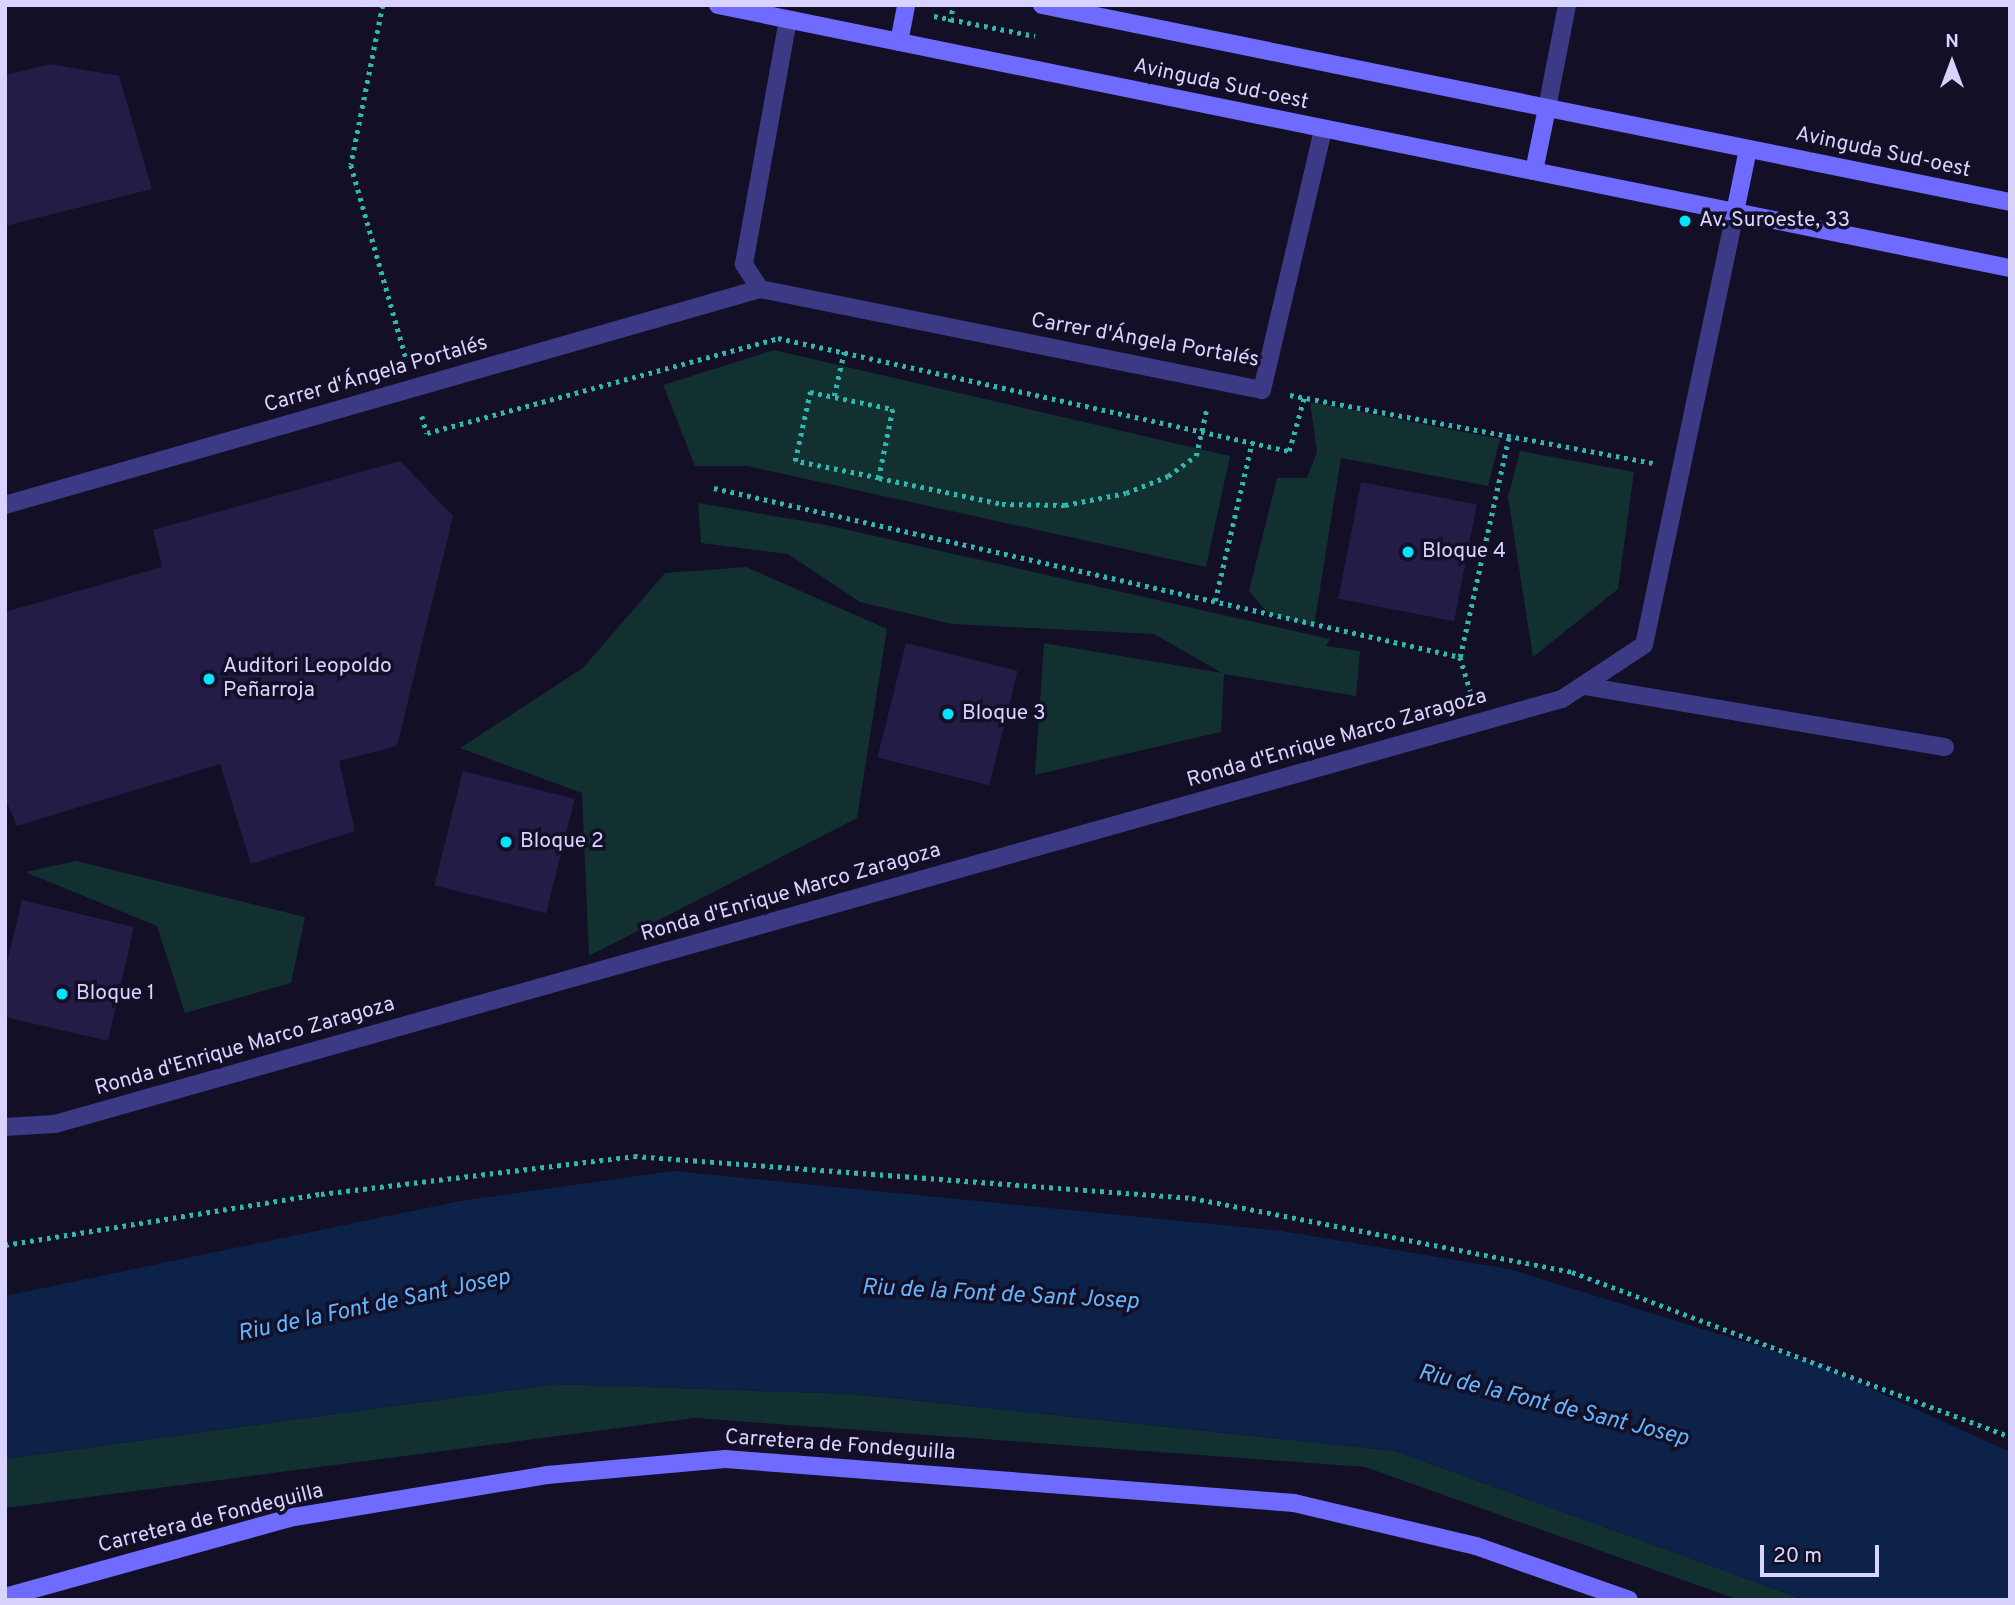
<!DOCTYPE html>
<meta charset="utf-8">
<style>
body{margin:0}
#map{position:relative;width:2015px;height:1605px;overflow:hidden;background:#130f26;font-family:Overpass,sans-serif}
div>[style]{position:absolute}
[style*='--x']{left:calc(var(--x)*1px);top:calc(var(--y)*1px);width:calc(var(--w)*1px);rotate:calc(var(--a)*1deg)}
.green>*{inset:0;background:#12302f}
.water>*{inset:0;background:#0c2248}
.building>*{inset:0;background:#241b47;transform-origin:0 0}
.path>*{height:4.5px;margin-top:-2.25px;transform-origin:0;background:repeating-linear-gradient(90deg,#2fb8b0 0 3.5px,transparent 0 8.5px)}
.street>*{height:18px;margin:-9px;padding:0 9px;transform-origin:9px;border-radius:9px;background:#3d3a85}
.secondary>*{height:18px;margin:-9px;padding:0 9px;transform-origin:9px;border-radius:9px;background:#6f6bff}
.dots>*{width:19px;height:19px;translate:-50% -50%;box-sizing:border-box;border:4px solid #130f26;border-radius:50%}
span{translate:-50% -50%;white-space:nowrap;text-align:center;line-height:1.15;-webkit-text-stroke:7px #130f26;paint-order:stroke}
.street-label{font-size:21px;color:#d9d4ff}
.poi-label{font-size:21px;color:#d9d4ff}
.left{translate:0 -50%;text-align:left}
.water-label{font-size:23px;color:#62b6ff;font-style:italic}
.frame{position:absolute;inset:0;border:7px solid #d9d4ff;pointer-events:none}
.north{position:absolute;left:1917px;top:28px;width:70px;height:70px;-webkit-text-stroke:5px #130f26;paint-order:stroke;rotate:0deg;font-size:19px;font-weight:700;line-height:28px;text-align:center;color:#d9d4ff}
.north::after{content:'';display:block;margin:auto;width:24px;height:32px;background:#d9d4ff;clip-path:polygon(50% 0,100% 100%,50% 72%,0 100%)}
.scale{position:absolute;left:1760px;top:1545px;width:119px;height:32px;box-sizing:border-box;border:4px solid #d9d4ff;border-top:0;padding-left:9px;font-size:21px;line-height:24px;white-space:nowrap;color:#d9d4ff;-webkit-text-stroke:5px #130f26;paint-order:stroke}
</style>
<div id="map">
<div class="green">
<i style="clip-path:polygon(774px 350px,1230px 456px,1206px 567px,747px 466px,695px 466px,663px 385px)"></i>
<i style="clip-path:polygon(1310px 402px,1500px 439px,1488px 486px,1341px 458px,1314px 626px,1268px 613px,1249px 591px,1277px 478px,1307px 478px,1317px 452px)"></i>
<i style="clip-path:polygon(1520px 451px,1634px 472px,1618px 589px,1533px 657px,1508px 497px)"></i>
<i style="clip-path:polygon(698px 503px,826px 525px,1330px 639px,1326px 646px,1360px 651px,1356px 696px,1224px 674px,1221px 732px,1035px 775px,1044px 643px,1222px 673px,1154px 634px,952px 624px,860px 602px,788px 554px,701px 543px)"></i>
<i style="clip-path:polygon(746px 567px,887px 629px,857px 818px,589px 956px,582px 793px,460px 748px,583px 668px,665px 573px)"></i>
<i style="clip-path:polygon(76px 861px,305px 917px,291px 983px,185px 1013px,157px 926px,25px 872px)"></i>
<i style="clip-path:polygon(555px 1384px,854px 1394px,1395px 1451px,1805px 1600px,1739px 1600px,1365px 1467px,695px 1418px,5px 1508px,5px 1459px)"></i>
</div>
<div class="water">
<i style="clip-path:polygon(673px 1171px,1282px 1231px,1509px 1269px,1819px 1365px,2010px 1452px,2010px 1600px,1805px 1600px,1395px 1451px,855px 1394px,555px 1384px,5px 1459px,5px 1296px,460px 1201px)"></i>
</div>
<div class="building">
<i style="clip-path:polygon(51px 64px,119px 76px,152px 189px,5px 226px,5px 75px)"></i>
<i style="clip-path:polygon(400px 461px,453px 516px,397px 746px,339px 761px,355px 831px,251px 864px,220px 764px,17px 826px,5px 798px,5px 612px,162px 567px,153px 530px)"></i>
<i style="left:1361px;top:482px;width:118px;height:119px;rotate:11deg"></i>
<i style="left:906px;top:643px;width:115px;height:118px;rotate:14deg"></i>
<i style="left:463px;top:771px;width:115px;height:118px;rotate:14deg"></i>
<i style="clip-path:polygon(22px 900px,134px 927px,108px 1041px,5px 1017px,5px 971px)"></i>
</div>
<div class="path">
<i style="--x:383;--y:5;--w:163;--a:101.3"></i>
<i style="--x:351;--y:165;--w:204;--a:74.1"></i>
<i style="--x:934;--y:16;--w:103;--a:11.2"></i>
<i style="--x:950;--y:22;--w:17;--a:-80"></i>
<i style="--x:810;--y:392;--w:85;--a:11.6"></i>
<i style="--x:893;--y:409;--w:70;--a:101.5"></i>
<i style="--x:879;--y:478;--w:86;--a:-168.6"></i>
<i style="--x:795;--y:461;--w:71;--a:-77.7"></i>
<i style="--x:1290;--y:395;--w:369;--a:10.6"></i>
<i style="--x:834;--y:396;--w:45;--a:-77.2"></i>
<i style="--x:422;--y:416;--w:18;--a:74"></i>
<i style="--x:427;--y:433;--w:364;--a:-15.1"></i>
<i style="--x:778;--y:338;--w:523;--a:12.47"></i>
<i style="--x:1289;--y:451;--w:55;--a:-74.2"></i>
<i style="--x:879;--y:478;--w:126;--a:11.9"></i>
<i style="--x:1002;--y:504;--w:63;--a:0.9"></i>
<i style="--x:1065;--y:505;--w:62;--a:-11.1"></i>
<i style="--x:1126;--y:493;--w:45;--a:-22"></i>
<i style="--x:1168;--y:476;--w:34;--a:-36"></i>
<i style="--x:1196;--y:456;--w:50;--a:-77.3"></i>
<i style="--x:714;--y:488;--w:765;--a:12.76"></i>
<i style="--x:1460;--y:657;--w:39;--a:73"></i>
<i style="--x:1215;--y:601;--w:163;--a:-76.9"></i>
<i style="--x:1460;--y:657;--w:226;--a:-77.5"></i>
<i style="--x:5;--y:1245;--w:320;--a:-9.2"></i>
<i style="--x:321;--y:1194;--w:315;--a:-6.9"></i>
<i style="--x:634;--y:1156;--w:560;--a:4.3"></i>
<i style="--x:1192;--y:1198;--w:387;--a:11"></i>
<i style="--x:1572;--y:1272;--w:468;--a:20.6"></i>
</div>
<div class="street">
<i style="--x:1547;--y:108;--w:105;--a:-79"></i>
<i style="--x:760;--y:289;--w:30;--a:-123"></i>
<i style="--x:744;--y:264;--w:248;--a:-79.8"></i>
<i style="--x:5;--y:505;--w:785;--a:-15.97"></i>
<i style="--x:760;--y:289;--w:512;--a:11.38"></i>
<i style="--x:1262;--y:390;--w:268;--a:-76.8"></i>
<i style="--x:1584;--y:686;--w:366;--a:9.6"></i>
<i style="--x:5;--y:1127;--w:50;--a:-3.4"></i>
<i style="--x:55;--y:1124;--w:1566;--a:-15.75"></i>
<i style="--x:1562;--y:699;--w:98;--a:-33.4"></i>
<i style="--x:1644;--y:645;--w:442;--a:-78.1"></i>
</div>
<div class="secondary">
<i style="--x:718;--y:5;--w:1318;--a:11.51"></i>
<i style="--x:1042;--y:5;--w:988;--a:11.5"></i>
<i style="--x:899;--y:42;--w:38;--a:-79"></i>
<i style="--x:1534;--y:171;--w:64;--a:-78.3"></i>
<i style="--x:1735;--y:212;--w:64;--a:-78.3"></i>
<i style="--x:5;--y:1597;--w:300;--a:-15.5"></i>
<i style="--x:294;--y:1517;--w:256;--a:-9.4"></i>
<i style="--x:547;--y:1475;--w:179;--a:-5.1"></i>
<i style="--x:725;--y:1459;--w:571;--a:4.42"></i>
<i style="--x:1294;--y:1503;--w:187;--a:13.3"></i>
<i style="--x:1476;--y:1546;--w:162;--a:19.4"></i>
</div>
<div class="dots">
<i style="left:1685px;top:221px;background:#00e5ff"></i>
<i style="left:1408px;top:552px;background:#00e5ff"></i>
<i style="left:209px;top:679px;background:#00e5ff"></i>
<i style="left:948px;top:714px;background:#00e5ff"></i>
<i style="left:506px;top:842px;background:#00e5ff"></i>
<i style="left:62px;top:994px;background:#00e5ff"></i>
</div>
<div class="street-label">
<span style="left:1221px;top:85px;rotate:12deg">Avinguda Sud-oest</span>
<span style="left:1883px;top:153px;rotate:12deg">Avinguda Sud-oest</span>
<span style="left:1145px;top:341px;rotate:10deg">Carrer d'Ángela Portalés</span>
<span style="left:376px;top:375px;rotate:-16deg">Carrer d'Ángela Portalés</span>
<span style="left:1337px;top:739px;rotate:-16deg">Ronda d'Enrique Marco Zaragoza</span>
<span style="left:791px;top:893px;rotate:-16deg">Ronda d'Enrique Marco Zaragoza</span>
<span style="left:245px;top:1047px;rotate:-16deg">Ronda d'Enrique Marco Zaragoza</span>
<span style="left:840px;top:1446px;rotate:4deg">Carretera de Fondeguilla</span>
<span style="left:211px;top:1519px;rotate:-14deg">Carretera de Fondeguilla</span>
</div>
<div class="poi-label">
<span class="left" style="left:1699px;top:221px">Av. Suroeste, 33</span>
<span class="left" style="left:1422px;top:552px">Bloque 4</span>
<span class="left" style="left:223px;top:679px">Auditori Leopoldo<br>Peñarroja</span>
<span class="left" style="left:962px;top:714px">Bloque 3</span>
<span class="left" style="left:520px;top:842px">Bloque 2</span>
<span class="left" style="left:76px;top:994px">Bloque 1</span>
</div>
<div class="water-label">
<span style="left:1000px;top:1296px;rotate:3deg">Riu de la Font de Sant Josep</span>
<span style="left:374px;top:1307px;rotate:-12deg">Riu de la Font de Sant Josep</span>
<span style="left:1553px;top:1407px;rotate:14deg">Riu de la Font de Sant Josep</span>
</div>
<div class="frame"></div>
<div class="north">N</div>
<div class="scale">20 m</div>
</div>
